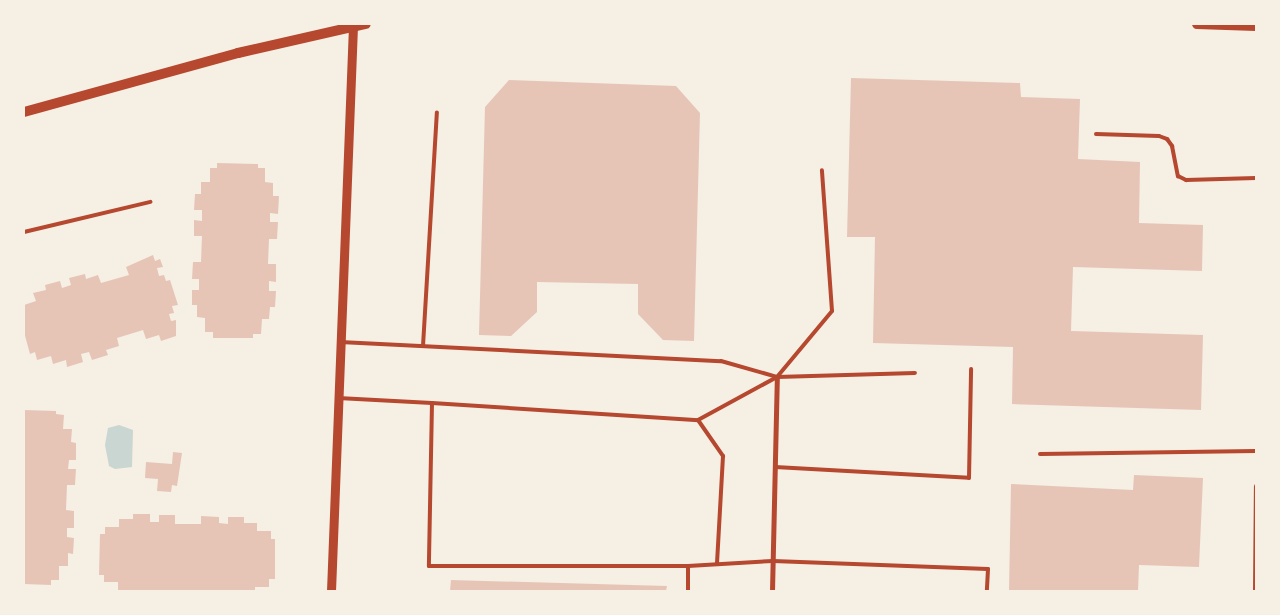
<!DOCTYPE html>
<style>
body{margin:0}
#map{position:relative;width:1280px;height:615px;overflow:hidden;background:#f6efe4;font-family:Poppins,sans-serif}
div>[style]{position:absolute}
[style*='--x']{left:calc(var(--x)*1px);top:calc(var(--y)*1px);width:calc(var(--w)*1px);rotate:calc(var(--a)*1deg)}
.water>*{inset:0;background:#c9d6d2}
.building>*{inset:0;background:#e6c5b7}
.service>*{height:4px;margin:-2px;padding:0 2px;transform-origin:2px;border-radius:2px;background:#b5482f}
.minor>*{height:5px;margin:-2.5px;padding:0 2.5px;transform-origin:2.5px;border-radius:2.5px;background:#b5482f}
.tertiary>*{height:9px;margin:-4.5px;padding:0 4.5px;transform-origin:4.5px;border-radius:4.5px;background:#b5482f}
.secondary>*{height:10px;margin:-5px;padding:0 5px;transform-origin:5px;border-radius:5px;background:#b5482f}
span{translate:-50% -50%;white-space:nowrap;text-align:center;line-height:1.15;-webkit-text-stroke:4px #f6efe4;paint-order:stroke}
.frame{position:absolute;inset:0;border:25px solid #f6efe4;pointer-events:none}
</style>
<div id="map">
<div class="water">
<i style="clip-path:polygon(119px 425px,133px 430px,132px 467px,115px 469px,109px 466px,105px 445px,108px 428px)"></i>
</div>
<div class="building">
<i style="clip-path:polygon(851px 78px,1020px 83px,1021px 97px,1080px 99px,1078px 159px,1140px 162px,1139px 223px,1203px 225px,1202px 271px,1073px 267px,1071px 331px,1203px 335px,1201px 410px,1012px 404px,1013px 347px,873px 343px,875px 237px,847px 237px)"></i>
<i style="clip-path:polygon(509px 80px,676px 86px,700px 113px,694px 341px,663px 340px,638px 314px,638px 284px,537px 282px,537px 312px,511px 336px,479px 335px,485px 107px)"></i>
<i style="clip-path:polygon(217px 163px,258px 164px,258px 168px,265px 168px,265px 182px,273px 183px,273px 196px,279px 196px,278px 214px,270px 213px,270px 222px,278px 222px,277px 239px,269px 239px,268px 264px,276px 264px,276px 282px,269px 281px,269px 291px,276px 291px,275px 307px,270px 307px,269px 319px,262px 319px,261px 334px,253px 334px,253px 338px,213px 338px,213px 332px,205px 332px,205px 318px,197px 317px,197px 305px,192px 305px,192px 290px,199px 290px,199px 279px,192px 279px,193px 262px,201px 262px,202px 236px,194px 236px,194px 220px,202px 221px,202px 210px,194px 210px,195px 194px,201px 194px,201px 182px,210px 182px,210px 168px,217px 168px)"></i>
<i style="clip-path:polygon(153px 255px,155px 261px,160px 259px,163px 267px,157px 268px,159px 276px,164px 275px,166px 281px,170px 280px,178px 305px,172px 306px,174px 313px,169px 314px,171px 321px,176px 320px,176px 336px,161px 341px,159px 335px,146px 339px,143px 330px,117px 338px,119px 346px,106px 350px,108px 355px,92px 360px,89px 352px,81px 354px,83px 362px,67px 367px,66px 360px,53px 364px,51px 356px,37px 360px,35px 352px,30px 354px,24px 332px,24px 305px,36px 301px,33px 293px,46px 290px,45px 285px,60px 281px,62px 288px,71px 285px,69px 278px,85px 274px,86px 279px,98px 275px,101px 283px,129px 275px,126px 267px)"></i>
<i style="clip-path:polygon(24px 410px,56px 411px,56px 414px,64px 415px,63px 429px,72px 429px,71px 442px,76px 443px,76px 460px,69px 460px,68px 469px,76px 469px,75px 485px,67px 485px,66px 510px,74px 511px,74px 528px,67px 528px,67px 537px,74px 538px,73px 554px,68px 553px,68px 566px,59px 566px,59px 580px,51px 580px,51px 585px,24px 584px)"></i>
<i style="clip-path:polygon(173px 452px,182px 453px,177px 486px,172px 485px,171px 492px,157px 491px,158px 479px,145px 478px,146px 462px,172px 464px)"></i>
<i style="clip-path:polygon(1134px 475px,1203px 478px,1199px 567px,1139px 565px,1138px 591px,1009px 591px,1011px 484px,1133px 490px)"></i>
<i style="clip-path:polygon(133px 514px,150px 514px,150px 522px,159px 522px,159px 515px,175px 515px,175px 524px,201px 524px,201px 516px,219px 517px,219px 523px,228px 524px,228px 517px,244px 517px,244px 523px,257px 523px,257px 531px,271px 531px,271px 539px,275px 539px,275px 579px,269px 579px,269px 587px,255px 587px,255px 591px,118px 591px,118px 582px,104px 582px,104px 575px,99px 575px,100px 534px,105px 534px,105px 527px,119px 527px,119px 519px,133px 519px)"></i>
<i style="clip-path:polygon(451px 580px,667px 586px,666px 591px,450px 591px)"></i>
</div>
<div class="service">
<i style="--x:1096;--y:134;--w:63;--a:1.8"></i>
<i style="--x:1159;--y:136;--w:9;--a:21"></i>
<i style="--x:1167;--y:139;--w:9;--a:54"></i>
<i style="--x:1172;--y:146;--w:31;--a:79"></i>
<i style="--x:1178;--y:176;--w:9;--a:27"></i>
<i style="--x:1186;--y:180;--w:70;--a:-1.6"></i>
<i style="--x:24;--y:232;--w:130;--a:-13.4"></i>
<i style="--x:340;--y:342;--w:381;--a:2.9"></i>
<i style="--x:721;--y:361;--w:58;--a:15.9"></i>
<i style="--x:777;--y:377;--w:138;--a:-1.7"></i>
<i style="--x:423;--y:346;--w:234;--a:-86.6"></i>
<i style="--x:338;--y:398;--w:94;--a:3"></i>
<i style="--x:432;--y:403;--w:163;--a:91.1"></i>
<i style="--x:429;--y:566;--w:259;--a:0"></i>
<i style="--x:432;--y:403;--w:267;--a:3.7"></i>
<i style="--x:698;--y:420;--w:90;--a:-28.6"></i>
<i style="--x:777;--y:377;--w:86;--a:-50.2"></i>
<i style="--x:832;--y:311;--w:141;--a:-94.1"></i>
<i style="--x:698;--y:420;--w:44;--a:55.2"></i>
<i style="--x:723;--y:456;--w:108;--a:93.2"></i>
<i style="--x:1040;--y:454;--w:216;--a:-0.8"></i>
<i style="--x:775;--y:467;--w:194;--a:3.2"></i>
<i style="--x:969;--y:478;--w:109;--a:-88.9"></i>
<i style="--x:688;--y:591;--w:25;--a:-90"></i>
<i style="--x:688;--y:566;--w:85;--a:-3.4"></i>
<i style="--x:773;--y:561;--w:215;--a:2.1"></i>
<i style="--x:988;--y:569;--w:22;--a:93"></i>
</div>
<div class="minor">
<i style="--x:772;--y:591;--w:214;--a:-88.7"></i>
<i style="--x:1255;--y:591;--w:105;--a:-89.5"></i>
</div>
<div class="tertiary">
<i style="--x:331;--y:591;--w:565;--a:-87.77"></i>
</div>
<div class="secondary">
<i style="--x:1197;--y:24;--w:59;--a:1.9"></i>
<i style="--x:24;--y:112;--w:222;--a:-15.4"></i>
<i style="--x:238;--y:53;--w:131;--a:-12.8"></i>
</div>
<div class="frame"></div>
</div>
